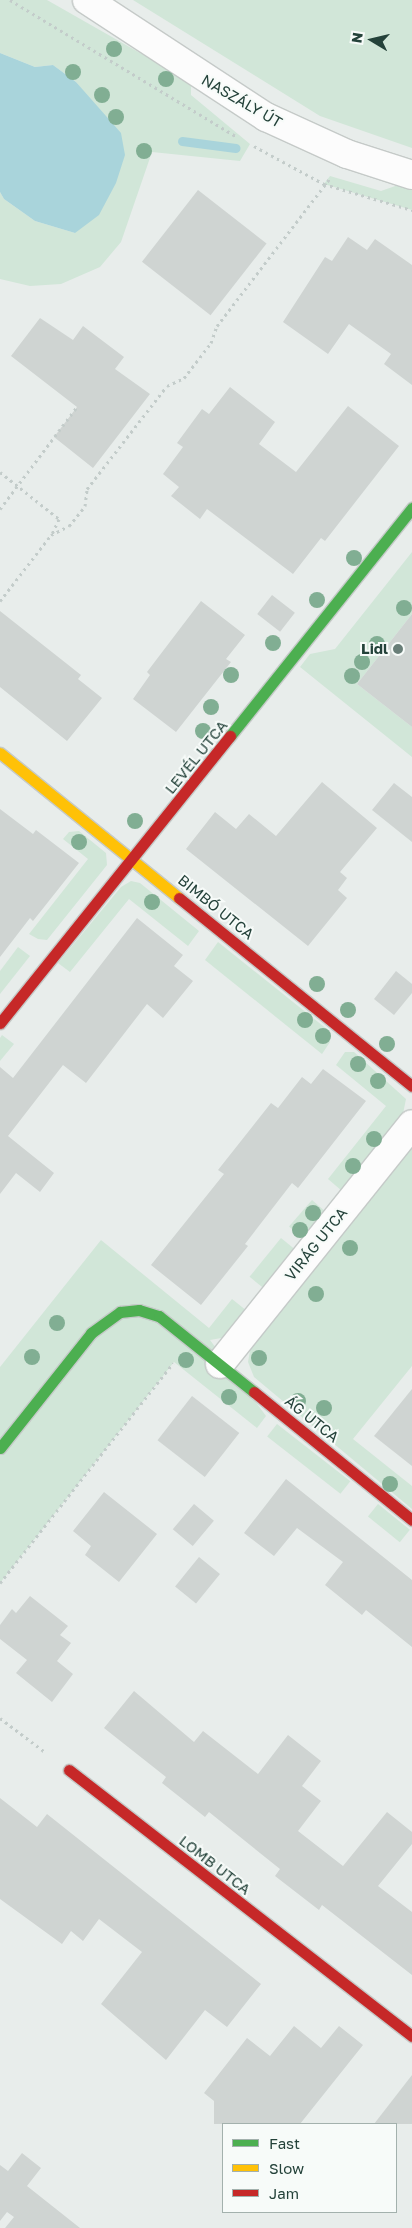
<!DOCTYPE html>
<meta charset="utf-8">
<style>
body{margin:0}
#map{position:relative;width:412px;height:2228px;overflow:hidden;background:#e8edeb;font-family:"Golos Text",sans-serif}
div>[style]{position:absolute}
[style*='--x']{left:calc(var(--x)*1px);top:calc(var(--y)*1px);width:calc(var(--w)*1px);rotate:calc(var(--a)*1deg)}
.green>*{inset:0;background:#d1e6d8;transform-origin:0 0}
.water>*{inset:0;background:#a9d4db}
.stream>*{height:9px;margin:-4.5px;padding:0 4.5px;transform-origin:4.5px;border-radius:4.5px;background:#a9d4db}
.building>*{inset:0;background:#cfd4d2;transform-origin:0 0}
.path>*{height:3px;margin-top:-1.5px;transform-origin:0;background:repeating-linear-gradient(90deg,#c3ccca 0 2.5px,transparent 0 6.5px)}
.roads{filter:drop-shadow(1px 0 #c5cac8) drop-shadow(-1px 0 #c5cac8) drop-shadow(0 1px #c5cac8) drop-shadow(0 -1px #c5cac8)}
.street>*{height:28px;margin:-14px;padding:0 14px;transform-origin:14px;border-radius:14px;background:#fcfcfc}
.fast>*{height:11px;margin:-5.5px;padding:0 5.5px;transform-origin:5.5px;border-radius:5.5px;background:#4caf50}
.slow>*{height:11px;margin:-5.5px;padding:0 5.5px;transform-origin:5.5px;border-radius:5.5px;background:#ffc107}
.jam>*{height:11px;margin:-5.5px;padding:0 5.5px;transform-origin:5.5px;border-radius:5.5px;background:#c62828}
.trees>*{width:16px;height:16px;margin:-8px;border-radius:50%;background:#81ae93}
.dots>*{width:14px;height:14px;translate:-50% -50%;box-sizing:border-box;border:2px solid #f7fbf9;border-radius:50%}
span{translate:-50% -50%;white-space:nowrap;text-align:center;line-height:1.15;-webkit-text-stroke:4px #f7fbf9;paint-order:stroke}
.street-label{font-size:15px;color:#24423a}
.poi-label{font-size:15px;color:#24423a;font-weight:700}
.right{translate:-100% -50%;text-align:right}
.legend{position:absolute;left:222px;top:2123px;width:175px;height:90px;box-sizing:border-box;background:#f7fbf9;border:1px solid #a3b1ad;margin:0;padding:6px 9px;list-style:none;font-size:15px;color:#24423a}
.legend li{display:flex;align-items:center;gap:10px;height:25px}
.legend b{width:25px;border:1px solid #a3b1ad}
.north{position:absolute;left:347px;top:15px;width:50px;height:50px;-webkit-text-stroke:4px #f7fbf9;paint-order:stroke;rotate:279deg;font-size:14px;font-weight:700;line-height:20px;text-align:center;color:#24423a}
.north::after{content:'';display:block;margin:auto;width:18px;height:22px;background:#24423a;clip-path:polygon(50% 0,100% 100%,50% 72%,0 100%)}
</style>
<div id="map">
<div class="green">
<i style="clip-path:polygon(0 0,47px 0,191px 82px,191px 95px,250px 144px,240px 161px,152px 152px,121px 242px,100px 267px,61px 284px,30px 286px,0 279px,0 192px,4px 199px,35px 221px,75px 233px,96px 107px,76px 82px,53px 65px,35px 67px,0 53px)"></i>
<i style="clip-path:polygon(133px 0,412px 0,412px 148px,320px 116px)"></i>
<i style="clip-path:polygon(330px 176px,381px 191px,401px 184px,412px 188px,412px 210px,324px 184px)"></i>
<i style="clip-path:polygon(412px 552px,412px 614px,357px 684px,412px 727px,412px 757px,300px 667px,310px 654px,335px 649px)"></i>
<i style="clip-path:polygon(79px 831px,106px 853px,107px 865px,47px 940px,38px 939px,29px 934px,88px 859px,63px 839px,69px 832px)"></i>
<i style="clip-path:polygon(131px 881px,140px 883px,199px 931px,188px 946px,129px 899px,70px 972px,58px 963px,121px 887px)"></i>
<i style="clip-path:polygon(218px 942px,328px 1030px,330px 1042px,322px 1054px,205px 960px)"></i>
<i style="clip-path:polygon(18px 947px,30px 956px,0 994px,0 971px)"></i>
<i style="clip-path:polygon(2px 1035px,14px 1044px,0 1061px,0 1038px)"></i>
<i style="clip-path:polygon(345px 1052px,354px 1052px,406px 1099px,403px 1114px,342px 1191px,328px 1179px,386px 1106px,336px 1065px)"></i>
<i style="clip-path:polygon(412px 1143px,412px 1366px,353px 1439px,412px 1486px,412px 1509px,254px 1377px,248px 1362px,251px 1345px)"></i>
<i style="left:312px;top:1200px;width:18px;height:35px;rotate:41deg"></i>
<i style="left:281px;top:1238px;width:19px;height:50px;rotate:39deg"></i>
<i style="clip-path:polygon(101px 1240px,209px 1328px,232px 1299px,247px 1311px,227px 1337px,210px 1340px,266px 1416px,257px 1428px,174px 1362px,0 1583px,0 1367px)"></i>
<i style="left:277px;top:1424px;width:93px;height:16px;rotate:38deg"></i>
<i style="left:378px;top:1504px;width:41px;height:16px;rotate:39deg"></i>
</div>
<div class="water">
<i style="clip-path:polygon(0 53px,35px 67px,53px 65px,76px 82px,121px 133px,125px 155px,116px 183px,99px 215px,75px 233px,35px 221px,4px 199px,0 192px)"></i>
</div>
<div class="stream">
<i style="--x:182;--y:141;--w:54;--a:7.4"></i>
</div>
<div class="building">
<i style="left:198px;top:190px;width:87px;height:91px;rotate:38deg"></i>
<i style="clip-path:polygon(348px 237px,367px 250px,375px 239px,412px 265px,412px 385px,384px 364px,391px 354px,349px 324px,328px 354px,283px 322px,325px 257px,332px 261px)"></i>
<i style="clip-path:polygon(40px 318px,73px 340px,83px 326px,124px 357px,115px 369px,150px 394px,93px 468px,54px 437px,77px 407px,11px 356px)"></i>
<i style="clip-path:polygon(230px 387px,275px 422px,259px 444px,296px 472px,348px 406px,399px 446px,325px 541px,321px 538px,293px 574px,207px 509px,200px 519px,171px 496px,179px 487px,163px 474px,183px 447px,177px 443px,202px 409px,209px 414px)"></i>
<i style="left:272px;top:595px;width:29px;height:24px;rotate:38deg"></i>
<i style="clip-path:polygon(201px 601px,245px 635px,226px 659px,231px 662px,176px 732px,133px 699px,150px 675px,147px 672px)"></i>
<i style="clip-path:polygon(0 611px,81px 675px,78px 679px,102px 698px,67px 741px,0 687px)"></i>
<i style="clip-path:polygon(412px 614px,412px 727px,357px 684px)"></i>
<i style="clip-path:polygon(322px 782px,377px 828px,340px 872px,347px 878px,338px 890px,347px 898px,308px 946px,186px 849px,215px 812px,236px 829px,249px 814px,276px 836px)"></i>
<i style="clip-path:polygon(394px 783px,412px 797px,412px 842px,372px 810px)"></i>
<i style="clip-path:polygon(0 809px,33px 834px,36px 830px,79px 863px,33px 921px,30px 918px,0 957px)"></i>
<i style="clip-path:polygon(137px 918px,183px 955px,174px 966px,193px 981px,163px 1018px,147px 1004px,86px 1083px,63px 1065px,8px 1136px,54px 1173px,40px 1192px,16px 1173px,0 1194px,0 1067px,13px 1078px)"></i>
<i style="clip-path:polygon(396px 971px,412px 984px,412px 993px,394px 1015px,374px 999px)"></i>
<i style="clip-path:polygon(323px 1069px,366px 1101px,298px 1188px,292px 1183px,245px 1244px,248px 1246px,201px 1305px,151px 1265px,224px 1174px,218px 1170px,271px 1103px,278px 1108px,302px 1077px,311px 1084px)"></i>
<i style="clip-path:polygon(412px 1389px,412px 1466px,374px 1436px)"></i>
<i style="left:192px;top:1396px;width:60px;height:56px;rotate:38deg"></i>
<i style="clip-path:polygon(286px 1479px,412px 1580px,412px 1647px,366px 1610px,362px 1615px,325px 1585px,343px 1562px,297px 1528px,274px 1556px,244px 1533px)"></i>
<i style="clip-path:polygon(104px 1492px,157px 1534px,119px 1582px,85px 1555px,91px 1546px,73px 1531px)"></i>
<i style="left:194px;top:1504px;width:26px;height:33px;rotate:40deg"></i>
<i style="left:199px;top:1557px;width:27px;height:38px;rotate:39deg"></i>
<i style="clip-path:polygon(30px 1596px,68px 1626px,60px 1635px,71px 1643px,57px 1661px,73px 1674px,52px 1702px,16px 1673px,27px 1660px,0 1639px,0 1625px,12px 1609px,16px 1613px)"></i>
<i style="clip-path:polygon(134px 1691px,194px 1742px,203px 1731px,258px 1774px,288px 1735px,321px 1761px,302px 1786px,321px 1801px,298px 1831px,343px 1866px,387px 1812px,412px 1832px,412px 1844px,378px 1886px,412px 1912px,412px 1975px,322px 1905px,319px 1910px,275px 1876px,280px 1869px,209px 1812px,205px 1817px,162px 1783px,166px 1777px,104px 1728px)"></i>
<i style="clip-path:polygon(0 1798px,37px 1827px,47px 1814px,261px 1984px,227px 2027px,205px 2010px,166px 2060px,101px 2004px,142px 1952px,99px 1919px,83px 1941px,71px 1931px,62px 1944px,0 1899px)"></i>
<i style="clip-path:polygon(294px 2026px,321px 2048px,339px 2026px,363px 2045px,300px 2124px,214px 2124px,214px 2101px,204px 2093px,247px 2038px,270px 2056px)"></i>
<i style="clip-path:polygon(412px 2075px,412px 2124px,374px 2124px)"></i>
<i style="clip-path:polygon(22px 2153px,41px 2168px,27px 2186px,80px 2228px,5px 2228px,14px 2217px,7px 2212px,0 2221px,0 2165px,8px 2171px)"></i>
</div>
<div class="path">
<i style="--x:10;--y:0;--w:265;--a:31.1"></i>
<i style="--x:254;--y:146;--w:80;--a:28.5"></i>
<i style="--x:324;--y:184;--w:92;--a:16.5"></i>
<i style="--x:0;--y:472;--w:75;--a:38.5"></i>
<i style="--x:59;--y:519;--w:17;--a:115"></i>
<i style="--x:0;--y:509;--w:128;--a:-53"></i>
<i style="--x:0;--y:601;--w:83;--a:-52.3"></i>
<i style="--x:51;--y:535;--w:20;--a:-27"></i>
<i style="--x:69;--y:526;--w:26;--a:-51"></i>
<i style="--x:85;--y:506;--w:17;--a:-83"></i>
<i style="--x:87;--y:489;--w:130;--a:-52.2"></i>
<i style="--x:167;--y:386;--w:19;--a:-25"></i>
<i style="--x:184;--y:378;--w:44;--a:-52.4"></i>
<i style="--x:211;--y:343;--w:18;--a:-71"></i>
<i style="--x:217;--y:326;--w:186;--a:-52.6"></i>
<i style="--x:0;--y:1583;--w:280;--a:-51.8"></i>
<i style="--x:0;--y:1718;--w:56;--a:37.1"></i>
</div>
<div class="roads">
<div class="street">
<i style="--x:87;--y:0;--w:214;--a:33.2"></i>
<i style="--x:266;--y:117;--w:89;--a:24.6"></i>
<i style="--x:347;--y:154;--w:68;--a:17.9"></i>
<i style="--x:220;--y:1364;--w:307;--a:-51.3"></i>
</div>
<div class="fast">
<i style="--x:230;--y:736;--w:292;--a:-51.4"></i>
<i style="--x:0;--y:1448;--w:147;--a:-51.6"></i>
<i style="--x:91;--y:1333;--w:36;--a:-36"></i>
<i style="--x:120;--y:1312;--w:19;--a:-6"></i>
<i style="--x:139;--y:1310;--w:21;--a:17"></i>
<i style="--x:159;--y:1316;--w:122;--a:38.7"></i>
</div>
<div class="slow">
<i style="--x:0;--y:753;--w:230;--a:39"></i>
</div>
<div class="jam">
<i style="--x:179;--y:898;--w:299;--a:38.9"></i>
<i style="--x:0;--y:1023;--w:368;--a:-51.3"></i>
<i style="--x:254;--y:1392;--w:203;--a:39"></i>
<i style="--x:69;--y:1770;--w:434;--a:37.8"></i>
</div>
</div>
<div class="trees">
<i style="left:114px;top:49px"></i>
<i style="left:73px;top:72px"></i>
<i style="left:166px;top:79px"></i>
<i style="left:102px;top:95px"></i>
<i style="left:116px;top:117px"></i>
<i style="left:144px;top:151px"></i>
<i style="left:354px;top:558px"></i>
<i style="left:317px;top:600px"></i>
<i style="left:404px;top:608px"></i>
<i style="left:273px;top:643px"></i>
<i style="left:377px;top:644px"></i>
<i style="left:362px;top:662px"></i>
<i style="left:231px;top:675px"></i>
<i style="left:352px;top:676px"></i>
<i style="left:211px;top:707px"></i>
<i style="left:203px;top:731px"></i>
<i style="left:135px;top:821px"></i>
<i style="left:79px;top:842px"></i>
<i style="left:152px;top:902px"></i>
<i style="left:317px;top:984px"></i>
<i style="left:348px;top:1010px"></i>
<i style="left:305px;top:1020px"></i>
<i style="left:323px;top:1036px"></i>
<i style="left:387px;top:1044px"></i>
<i style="left:358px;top:1064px"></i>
<i style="left:378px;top:1081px"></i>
<i style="left:374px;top:1139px"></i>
<i style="left:353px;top:1166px"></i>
<i style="left:313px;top:1213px"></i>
<i style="left:300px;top:1230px"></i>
<i style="left:350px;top:1248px"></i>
<i style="left:316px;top:1294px"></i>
<i style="left:57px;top:1323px"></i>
<i style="left:32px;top:1357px"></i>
<i style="left:259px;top:1358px"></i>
<i style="left:186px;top:1360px"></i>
<i style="left:229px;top:1397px"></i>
<i style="left:298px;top:1401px"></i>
<i style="left:324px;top:1408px"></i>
<i style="left:390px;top:1484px"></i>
</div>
<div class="dots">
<i style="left:398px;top:649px;background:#697e78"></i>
</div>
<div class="street-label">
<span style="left:242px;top:101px;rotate:30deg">NASZÁLY ÚT</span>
<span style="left:196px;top:757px;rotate:-51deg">LEVÉL UTCA</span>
<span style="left:216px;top:907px;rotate:39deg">BIMBÓ UTCA</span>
<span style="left:316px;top:1244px;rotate:-51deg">VIRÁG UTCA</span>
<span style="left:312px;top:1419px;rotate:39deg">ÁG UTCA</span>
<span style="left:215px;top:1865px;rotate:38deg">LOMB UTCA</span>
</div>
<div class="poi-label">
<span class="right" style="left:388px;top:649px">Lidl</span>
</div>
<ul class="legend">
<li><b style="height:6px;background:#4caf50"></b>Fast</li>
<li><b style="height:6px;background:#ffc107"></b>Slow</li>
<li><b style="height:6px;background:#c62828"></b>Jam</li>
</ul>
<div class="north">N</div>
</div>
